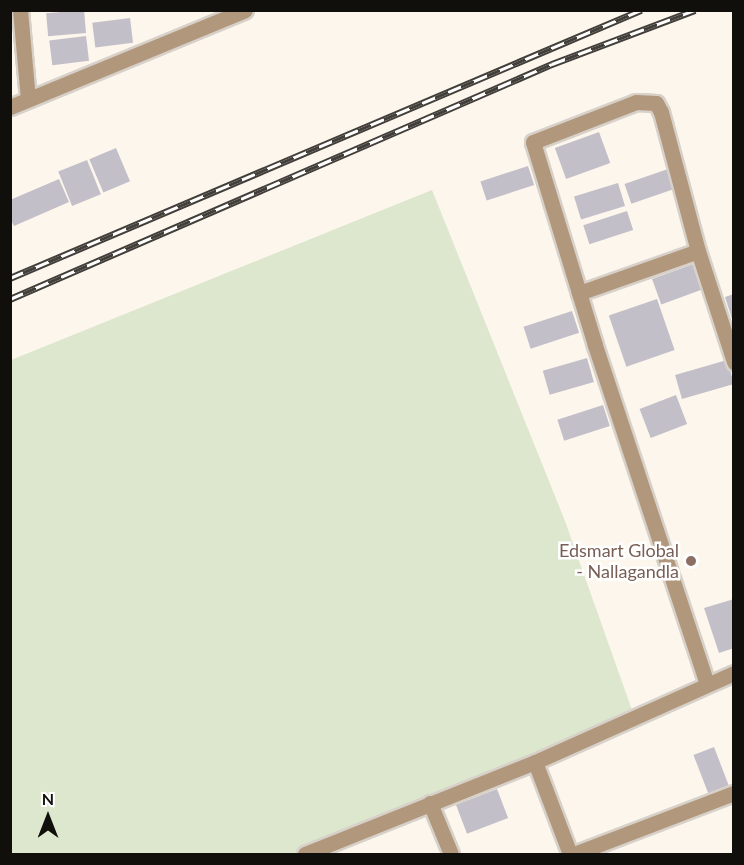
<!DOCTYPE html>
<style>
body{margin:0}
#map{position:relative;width:744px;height:865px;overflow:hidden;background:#fdf6ed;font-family:Lato,sans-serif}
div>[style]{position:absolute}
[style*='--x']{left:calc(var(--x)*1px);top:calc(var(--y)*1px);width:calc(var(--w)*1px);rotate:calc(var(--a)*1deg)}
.green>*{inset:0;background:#dce7cd}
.building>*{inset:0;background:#c3bfc9;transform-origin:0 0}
.roads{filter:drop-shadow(2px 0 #d7d1c9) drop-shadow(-2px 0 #d7d1c9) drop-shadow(0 2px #d7d1c9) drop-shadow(0 -2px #d7d1c9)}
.minor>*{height:15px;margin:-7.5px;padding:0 7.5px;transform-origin:7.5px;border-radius:7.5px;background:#b1977c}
.rail>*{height:7px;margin-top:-3.5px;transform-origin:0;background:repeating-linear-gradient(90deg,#fff 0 14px,#423f3b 0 28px);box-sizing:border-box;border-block:2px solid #423f3b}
.dots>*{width:16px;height:16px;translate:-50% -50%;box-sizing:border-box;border:3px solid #fff;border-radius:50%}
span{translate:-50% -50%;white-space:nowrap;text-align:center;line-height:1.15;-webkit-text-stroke:5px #fff;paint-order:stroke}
.education-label{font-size:18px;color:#785e54}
.right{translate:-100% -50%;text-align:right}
.frame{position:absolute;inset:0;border:12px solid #110f0c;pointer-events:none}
.north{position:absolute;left:18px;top:787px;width:60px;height:60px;-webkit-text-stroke:4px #fff;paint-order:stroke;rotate:0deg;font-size:16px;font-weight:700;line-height:24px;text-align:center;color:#110f0c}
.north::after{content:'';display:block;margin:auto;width:21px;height:27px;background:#110f0c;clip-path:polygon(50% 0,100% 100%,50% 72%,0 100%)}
</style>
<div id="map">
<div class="green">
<i style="clip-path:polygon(432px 190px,565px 521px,638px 727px,325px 854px,11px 854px,11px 360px)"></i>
</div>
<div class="building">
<i style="left:84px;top:10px;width:23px;height:38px;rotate:85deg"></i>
<i style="left:130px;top:18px;width:25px;height:38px;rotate:83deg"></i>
<i style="left:86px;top:36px;width:25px;height:37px;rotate:83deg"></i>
<i style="left:599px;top:132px;width:33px;height:47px;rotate:70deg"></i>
<i style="left:116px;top:148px;width:36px;height:29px;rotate:67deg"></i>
<i style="left:87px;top:160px;width:37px;height:31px;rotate:68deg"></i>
<i style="left:528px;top:166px;width:20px;height:50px;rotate:72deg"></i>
<i style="left:668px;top:169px;width:21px;height:46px;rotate:71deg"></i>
<i style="clip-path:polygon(59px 179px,69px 202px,14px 226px,10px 218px,10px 200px)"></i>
<i style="left:618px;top:183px;width:24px;height:46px;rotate:73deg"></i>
<i style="left:627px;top:211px;width:20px;height:46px;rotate:72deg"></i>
<i style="left:699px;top:262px;width:27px;height:50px;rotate:70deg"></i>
<i style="clip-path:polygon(734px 294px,734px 322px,733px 322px,725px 297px)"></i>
<i style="left:657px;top:299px;width:54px;height:51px;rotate:71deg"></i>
<i style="left:572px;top:311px;width:23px;height:51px;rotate:72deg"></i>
<i style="left:587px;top:358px;width:25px;height:46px;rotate:74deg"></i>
<i style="left:727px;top:360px;width:25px;height:54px;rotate:74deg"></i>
<i style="left:676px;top:395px;width:31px;height:39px;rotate:69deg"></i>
<i style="left:603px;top:405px;width:22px;height:48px;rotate:72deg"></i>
<i style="clip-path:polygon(734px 599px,734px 648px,719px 653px,704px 608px)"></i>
<i style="left:714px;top:747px;width:42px;height:22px;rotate:69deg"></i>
<i style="left:497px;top:789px;width:31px;height:44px;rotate:69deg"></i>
</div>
<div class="roads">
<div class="minor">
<i style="--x:20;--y:10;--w:89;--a:84.9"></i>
<i style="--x:10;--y:107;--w:254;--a:-22.4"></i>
<i style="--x:579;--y:293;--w:126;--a:-19.4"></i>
<i style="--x:707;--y:684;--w:357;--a:-108.3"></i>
<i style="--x:595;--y:345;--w:212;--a:-107"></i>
<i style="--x:533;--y:142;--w:110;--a:-21.2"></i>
<i style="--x:636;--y:102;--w:20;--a:3"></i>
<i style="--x:656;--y:103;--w:10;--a:61"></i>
<i style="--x:661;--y:112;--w:144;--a:75.1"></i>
<i style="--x:698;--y:251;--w:117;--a:72"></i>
<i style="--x:535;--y:762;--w:98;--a:69.2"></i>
<i style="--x:430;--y:803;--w:55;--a:67.6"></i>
<i style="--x:305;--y:854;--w:248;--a:-21.8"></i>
<i style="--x:535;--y:762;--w:218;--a:-24.1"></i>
<i style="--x:574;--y:854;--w:171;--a:-20.9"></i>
</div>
</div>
<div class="rail">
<i style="--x:10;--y:278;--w:686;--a:-23.01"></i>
<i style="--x:10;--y:299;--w:591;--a:-23.44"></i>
<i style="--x:552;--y:64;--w:153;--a:-20.7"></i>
</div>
<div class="dots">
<i style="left:691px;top:561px;background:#8d6e63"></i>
</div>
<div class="education-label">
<span class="right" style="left:679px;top:561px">Edsmart Global<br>- Nallagandla</span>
</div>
<div class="frame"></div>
<div class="north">N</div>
</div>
